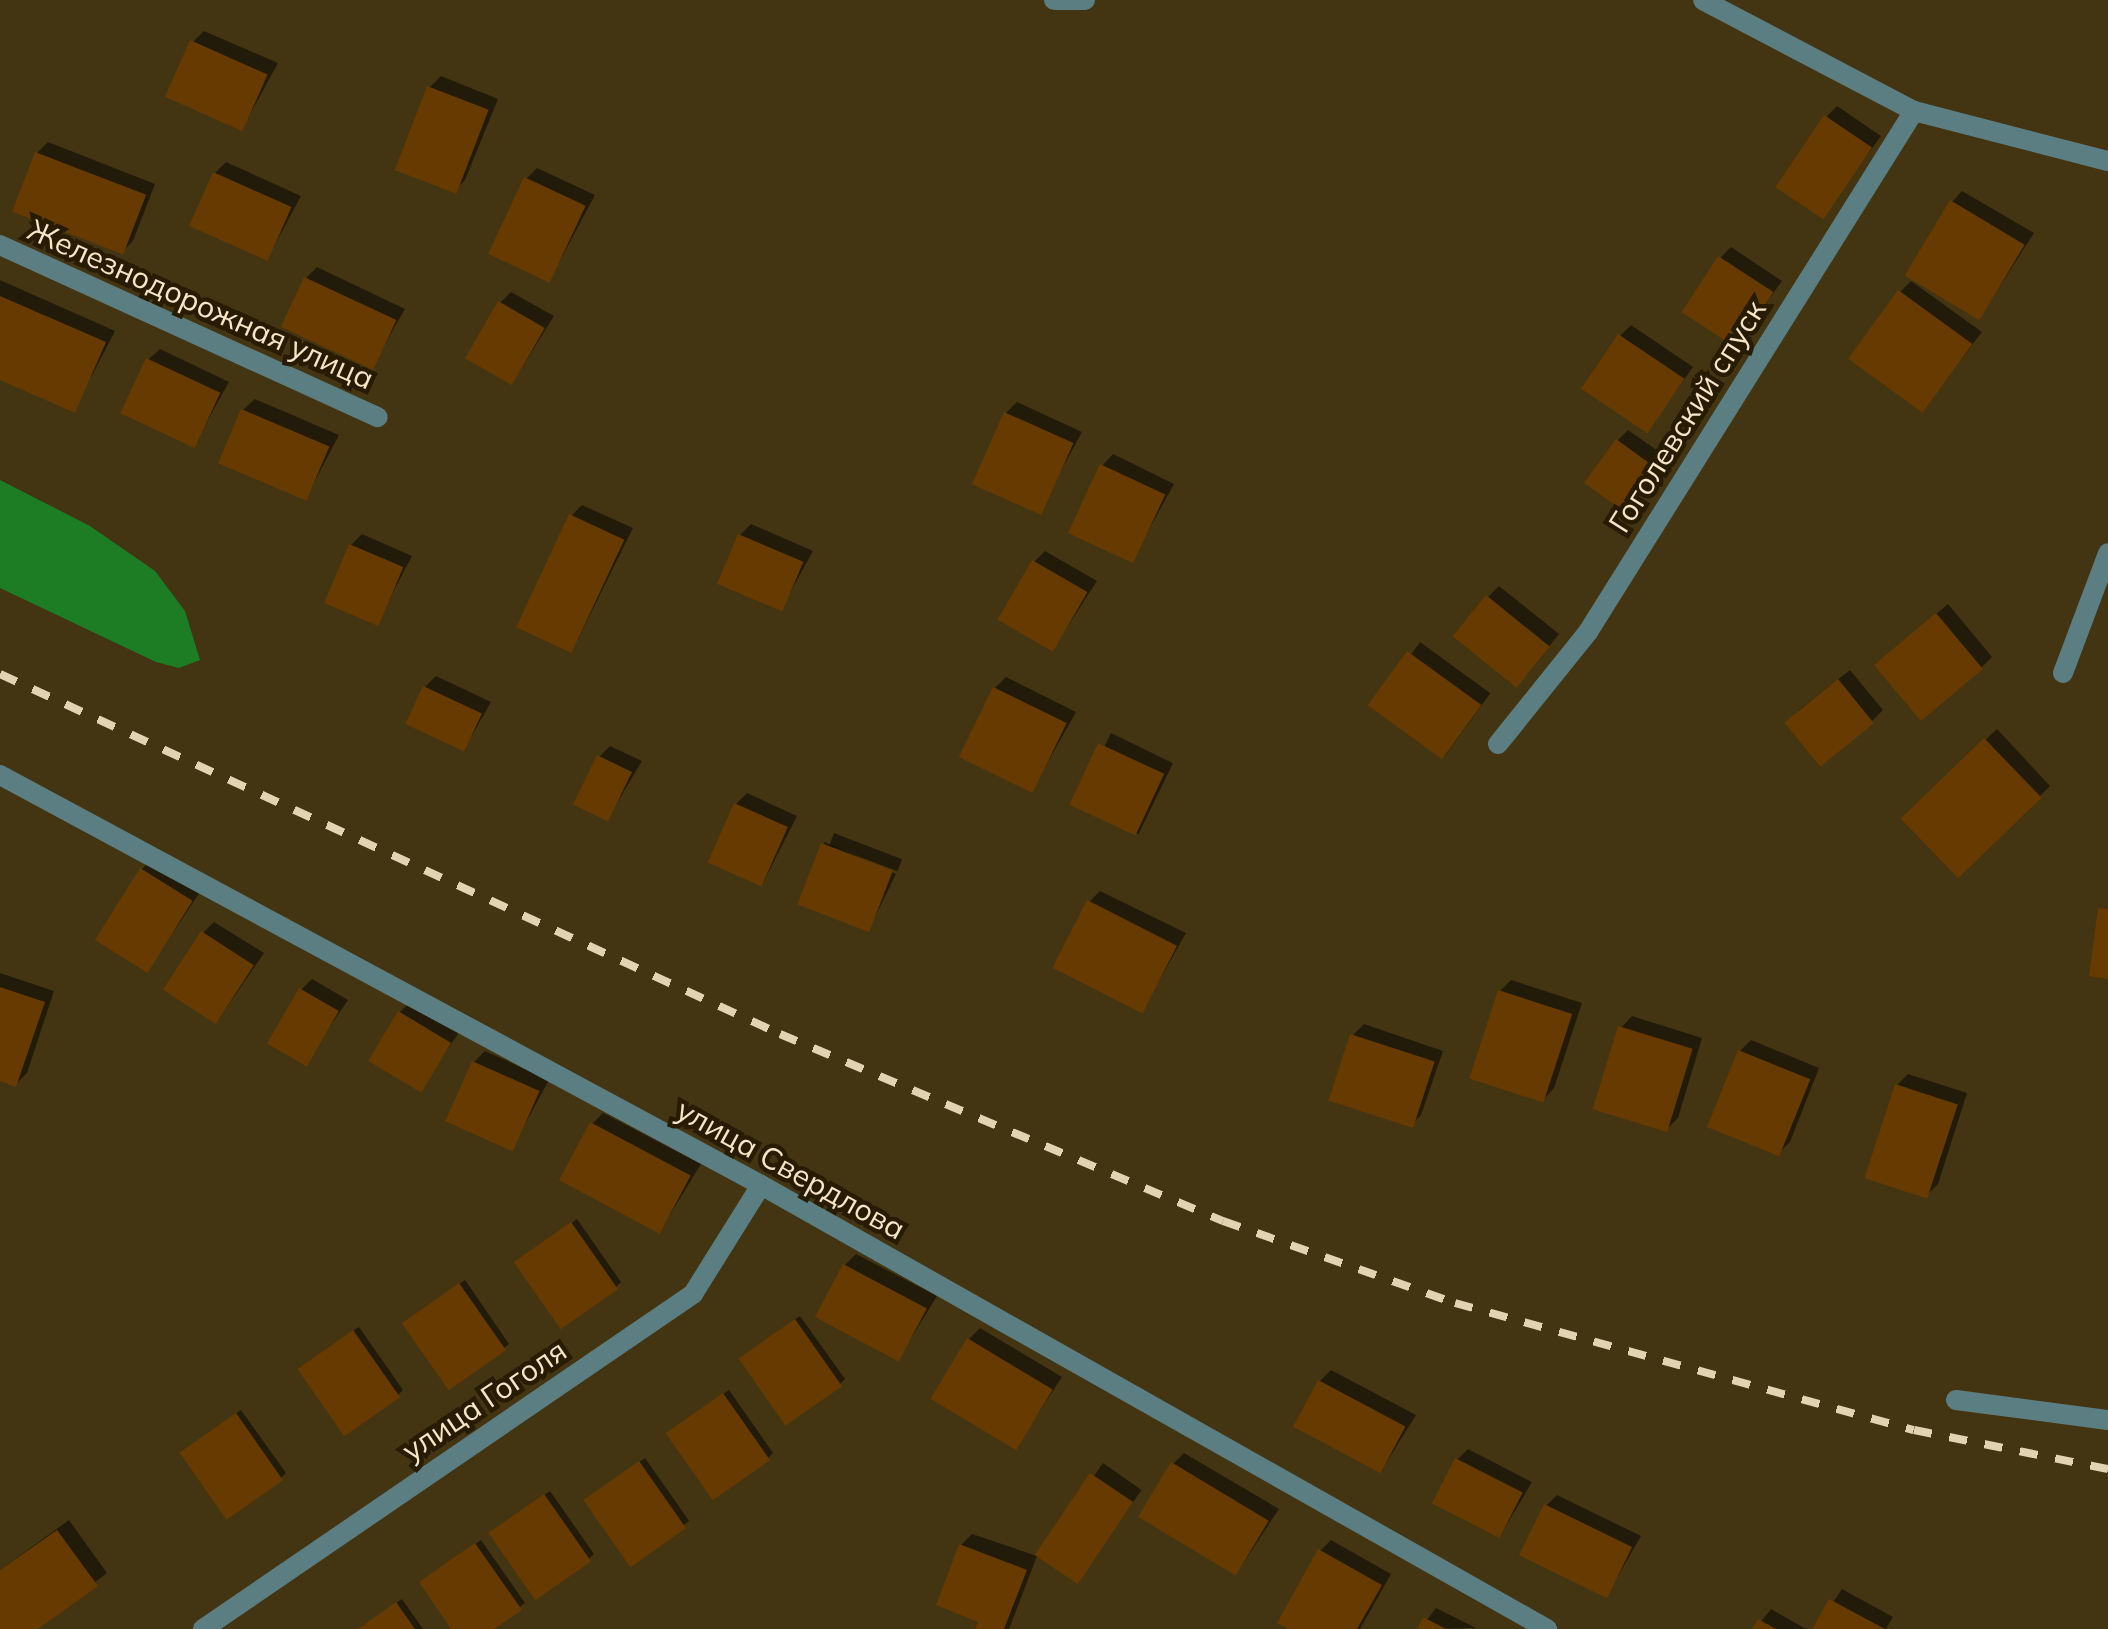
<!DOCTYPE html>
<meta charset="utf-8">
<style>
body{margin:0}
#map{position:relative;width:2108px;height:1629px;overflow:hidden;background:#433412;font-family:Mulish,sans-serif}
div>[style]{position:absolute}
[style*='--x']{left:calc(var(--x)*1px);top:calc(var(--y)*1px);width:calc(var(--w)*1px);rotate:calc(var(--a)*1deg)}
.forest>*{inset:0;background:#1c7d25}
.shadow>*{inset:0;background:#0007;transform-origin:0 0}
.building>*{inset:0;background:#673a01;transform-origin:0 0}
.lane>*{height:20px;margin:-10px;padding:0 10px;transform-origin:10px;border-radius:10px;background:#5b7e82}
.street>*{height:20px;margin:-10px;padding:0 10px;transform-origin:10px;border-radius:10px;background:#5b7e82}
.rail>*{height:8px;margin-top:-4px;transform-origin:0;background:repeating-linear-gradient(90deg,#e2d3b3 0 18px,transparent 0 36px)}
span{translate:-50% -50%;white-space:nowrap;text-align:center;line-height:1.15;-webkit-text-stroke:9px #271b02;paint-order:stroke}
.street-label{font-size:30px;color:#f6e6c7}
</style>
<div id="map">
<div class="forest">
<i style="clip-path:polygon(0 480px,90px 526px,155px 571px,185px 611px,200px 660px,179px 668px,156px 662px,0 588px)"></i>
</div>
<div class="shadow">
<i style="clip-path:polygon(204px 31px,278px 63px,243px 127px,193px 42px)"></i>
<i style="clip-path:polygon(441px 76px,498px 99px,465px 180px,454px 191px,430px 87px)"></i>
<i style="clip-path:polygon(1837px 106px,1881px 136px,1823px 216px,1826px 117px)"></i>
<i style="clip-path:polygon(48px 142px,155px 184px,133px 241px,122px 252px,37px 153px)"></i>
<i style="clip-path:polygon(226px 162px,301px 196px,267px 259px,215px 173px)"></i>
<i style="clip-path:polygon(537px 168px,595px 195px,549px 281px,526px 179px)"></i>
<i style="clip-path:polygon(1962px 191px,2034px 233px,1980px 317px,1952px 202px)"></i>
<i style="clip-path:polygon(1731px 247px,1782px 281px,1736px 345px,1720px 258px)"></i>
<i style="clip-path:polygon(317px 267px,405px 309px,372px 367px,306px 278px)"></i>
<i style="clip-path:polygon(0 280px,115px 331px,74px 410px,0 377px)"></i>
<i style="clip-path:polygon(1911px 281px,1982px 332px,1923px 410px,1900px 292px)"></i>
<i style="clip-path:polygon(511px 292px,554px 316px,513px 382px,500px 303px)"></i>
<i style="clip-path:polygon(1631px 325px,1693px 367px,1647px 431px,1620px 336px)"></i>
<i style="clip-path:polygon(160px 349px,229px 382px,194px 445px,148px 360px)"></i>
<i style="clip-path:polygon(255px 399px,339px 435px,306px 498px,243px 410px)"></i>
<i style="clip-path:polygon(1017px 402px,1082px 432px,1038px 513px,1006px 413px)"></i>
<i style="clip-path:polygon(1628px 430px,1668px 458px,1628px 511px,1617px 441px)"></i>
<i style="clip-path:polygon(1113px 454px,1174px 484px,1132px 560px,1102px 466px)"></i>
<i style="clip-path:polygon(582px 505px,633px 528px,572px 651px,571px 516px)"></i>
<i style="clip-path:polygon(751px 524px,813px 551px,781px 609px,740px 535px)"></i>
<i style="clip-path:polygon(362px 534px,412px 556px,376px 624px,351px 545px)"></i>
<i style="clip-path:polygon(1045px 551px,1097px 581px,1053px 649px,1034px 562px)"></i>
<i style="clip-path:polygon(1499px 586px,1559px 634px,1528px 673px,1488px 597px)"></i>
<i style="clip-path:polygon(1948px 604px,1992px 657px,1981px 668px,1888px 655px)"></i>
<i style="left:1420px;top:642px;width:87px;height:79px;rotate:36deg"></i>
<i style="clip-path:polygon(1850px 670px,1883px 710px,1872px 721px,1798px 711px)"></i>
<i style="clip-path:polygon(436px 676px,491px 702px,464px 749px,425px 687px)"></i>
<i style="clip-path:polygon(1006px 677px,1076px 712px,1032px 790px,995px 688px)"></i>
<i style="clip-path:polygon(1997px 729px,2050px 786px,2039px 797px,1914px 806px)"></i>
<i style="left:1111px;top:733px;width:69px;height:79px;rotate:26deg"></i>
<i style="clip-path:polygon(610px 746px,642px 761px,608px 818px,599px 757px)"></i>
<i style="clip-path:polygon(747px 793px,797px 816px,763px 883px,736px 804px)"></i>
<i style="left:834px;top:833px;width:73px;height:13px;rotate:21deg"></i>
<i style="clip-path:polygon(825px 842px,896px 874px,869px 929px,823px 844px)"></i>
<i style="clip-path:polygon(153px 858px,202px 889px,148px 970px,142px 869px)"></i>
<i style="clip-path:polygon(1100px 891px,1186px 933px,1143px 1009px,1089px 902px)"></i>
<i style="clip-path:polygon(214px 922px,264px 953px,218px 1020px,203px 933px)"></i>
<i style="clip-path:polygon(0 973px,54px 991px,27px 1073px,16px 1084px,0 1078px)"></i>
<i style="clip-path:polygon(312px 979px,348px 1000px,306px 1062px,301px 990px)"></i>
<i style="clip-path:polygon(1511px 980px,1582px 1003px,1554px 1088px,1543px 1100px,1500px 991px)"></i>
<i style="clip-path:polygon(411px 1001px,460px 1031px,420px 1090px,400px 1012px)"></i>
<i style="clip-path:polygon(1632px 1016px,1702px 1038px,1678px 1118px,1667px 1129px,1621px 1028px)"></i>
<i style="clip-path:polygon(1364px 1024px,1443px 1051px,1421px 1115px,1410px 1126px,1353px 1035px)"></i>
<i style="clip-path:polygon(1751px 1040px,1819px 1068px,1790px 1142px,1779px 1153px,1740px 1051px)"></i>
<i style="clip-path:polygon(485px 1051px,549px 1080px,512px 1148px,474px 1062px)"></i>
<i style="clip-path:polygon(1908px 1074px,1967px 1093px,1938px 1184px,1927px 1195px,1897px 1085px)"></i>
<i style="clip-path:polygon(603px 1113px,701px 1164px,660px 1231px,592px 1124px)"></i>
<i style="clip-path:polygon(577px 1219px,621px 1282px,616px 1287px,522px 1258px)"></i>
<i style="clip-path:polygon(856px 1254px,937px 1296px,899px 1358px,845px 1265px)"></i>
<i style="clip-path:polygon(465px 1280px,509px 1344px,504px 1348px,410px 1318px)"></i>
<i style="clip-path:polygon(800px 1316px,845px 1379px,840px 1384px,746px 1354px)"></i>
<i style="clip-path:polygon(359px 1327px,403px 1390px,398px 1395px,305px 1364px)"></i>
<i style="clip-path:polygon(980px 1328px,1062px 1377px,1016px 1447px,969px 1339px)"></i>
<i style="clip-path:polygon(1331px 1370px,1416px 1415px,1381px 1471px,1320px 1381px)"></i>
<i style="clip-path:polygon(729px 1390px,773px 1453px,768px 1458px,674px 1428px)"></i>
<i style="clip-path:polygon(241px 1410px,286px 1473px,281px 1478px,187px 1448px)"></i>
<i style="clip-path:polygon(1468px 1449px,1532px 1482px,1500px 1536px,1457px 1460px)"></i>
<i style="clip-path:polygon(1184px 1453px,1279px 1509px,1238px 1571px,1173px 1464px)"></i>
<i style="left:645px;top:1458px;width:77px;height:66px;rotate:55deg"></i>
<i style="left:1103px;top:1463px;width:47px;height:113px;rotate:35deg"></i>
<i style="clip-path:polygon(550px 1491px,594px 1554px,589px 1559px,496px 1529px)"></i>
<i style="clip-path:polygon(1557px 1495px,1641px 1536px,1607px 1595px,1546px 1506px)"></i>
<i style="clip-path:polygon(69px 1520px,107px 1573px,34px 1629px,0 1629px,0 1570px)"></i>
<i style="clip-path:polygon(972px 1534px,1037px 1556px,1009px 1629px,978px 1629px,981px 1620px,961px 1545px)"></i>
<i style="clip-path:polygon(481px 1540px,525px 1603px,490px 1629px,454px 1629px,427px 1578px)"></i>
<i style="clip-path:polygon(1331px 1540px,1391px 1574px,1360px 1629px,1293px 1629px,1320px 1551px)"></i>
<i style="clip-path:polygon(1842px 1589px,1893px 1617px,1886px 1629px,1815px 1629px)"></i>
<i style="clip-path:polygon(402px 1599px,423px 1629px,359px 1629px)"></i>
<i style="clip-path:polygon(1436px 1608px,1476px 1628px,1420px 1629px)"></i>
<i style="clip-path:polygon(1771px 1609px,1806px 1629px,1755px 1629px)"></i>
</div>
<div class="building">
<i style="left:190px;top:40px;width:85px;height:62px;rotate:24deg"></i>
<i style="left:427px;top:86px;width:66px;height:90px;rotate:21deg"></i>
<i style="left:1824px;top:115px;width:58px;height:87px;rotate:34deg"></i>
<i style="left:35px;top:152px;width:119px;height:64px;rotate:21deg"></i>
<i style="left:213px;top:172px;width:86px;height:59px;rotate:24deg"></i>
<i style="left:524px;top:177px;width:68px;height:85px;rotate:25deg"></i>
<i style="left:1950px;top:200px;width:87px;height:88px;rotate:31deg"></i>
<i style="left:1718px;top:256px;width:66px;height:67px;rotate:33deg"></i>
<i style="left:304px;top:277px;width:102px;height:55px;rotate:25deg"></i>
<i style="left:1898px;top:290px;width:92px;height:85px;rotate:36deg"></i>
<i style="clip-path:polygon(0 296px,106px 342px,75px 413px,0 380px)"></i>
<i style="left:498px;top:301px;width:54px;height:66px;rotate:30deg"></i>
<i style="left:1618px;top:334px;width:80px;height:66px;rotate:34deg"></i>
<i style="left:146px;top:358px;width:82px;height:61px;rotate:25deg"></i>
<i style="left:241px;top:409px;width:96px;height:59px;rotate:23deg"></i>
<i style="left:1004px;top:412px;width:76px;height:79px;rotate:24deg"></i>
<i style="left:1616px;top:439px;width:53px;height:54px;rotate:36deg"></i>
<i style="left:1100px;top:464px;width:72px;height:76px;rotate:25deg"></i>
<i style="left:569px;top:514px;width:61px;height:125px;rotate:25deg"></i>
<i style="left:738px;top:534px;width:71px;height:54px;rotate:23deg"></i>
<i style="left:349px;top:544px;width:59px;height:64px;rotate:23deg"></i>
<i style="left:1032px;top:560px;width:64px;height:69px;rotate:30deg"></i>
<i style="left:1486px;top:595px;width:82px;height:53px;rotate:39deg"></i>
<i style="left:1936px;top:613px;width:73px;height:81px;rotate:50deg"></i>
<i style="left:1407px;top:651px;width:92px;height:67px;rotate:36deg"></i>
<i style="left:1838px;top:679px;width:57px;height:69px;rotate:51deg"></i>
<i style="left:423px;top:686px;width:65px;height:42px;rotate:25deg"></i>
<i style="left:993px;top:687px;width:82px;height:78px;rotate:26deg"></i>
<i style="left:1984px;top:738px;width:83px;height:116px;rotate:46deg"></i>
<i style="left:1098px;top:743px;width:73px;height:68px;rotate:25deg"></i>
<i style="left:597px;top:755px;width:39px;height:55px;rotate:26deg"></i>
<i style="left:734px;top:803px;width:59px;height:65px;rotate:24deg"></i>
<i style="left:821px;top:843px;width:77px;height:66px;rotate:21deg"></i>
<i style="left:140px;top:868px;width:62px;height:85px;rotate:32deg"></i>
<i style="left:1087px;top:900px;width:101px;height:76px;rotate:27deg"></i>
<i style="clip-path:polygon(2098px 908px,2108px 909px,2108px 979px,2089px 976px)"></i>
<i style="left:201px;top:931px;width:63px;height:70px;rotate:33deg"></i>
<i style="clip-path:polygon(0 987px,45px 1002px,16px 1087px,0 1081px)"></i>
<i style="left:299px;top:988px;width:46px;height:64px;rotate:30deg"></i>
<i style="left:1498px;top:990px;width:78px;height:93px;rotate:18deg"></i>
<i style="left:398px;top:1011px;width:62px;height:58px;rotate:31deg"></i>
<i style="left:1618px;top:1026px;width:78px;height:87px;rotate:17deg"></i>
<i style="left:1350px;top:1034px;width:89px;height:70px;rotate:18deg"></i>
<i style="left:1738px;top:1050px;width:78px;height:83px;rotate:22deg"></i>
<i style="left:472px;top:1061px;width:74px;height:66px;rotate:24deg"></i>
<i style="left:1895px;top:1084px;width:66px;height:99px;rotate:18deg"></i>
<i style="left:590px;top:1122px;width:114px;height:66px;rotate:28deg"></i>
<i style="left:571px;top:1222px;width:82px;height:70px;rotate:55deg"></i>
<i style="left:843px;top:1264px;width:95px;height:60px;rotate:28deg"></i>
<i style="left:459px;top:1283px;width:82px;height:70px;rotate:55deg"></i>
<i style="left:795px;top:1319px;width:82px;height:69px;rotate:55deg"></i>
<i style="left:353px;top:1330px;width:82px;height:68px;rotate:55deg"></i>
<i style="left:967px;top:1338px;width:100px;height:71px;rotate:31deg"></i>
<i style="left:1318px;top:1380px;width:99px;height:53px;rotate:28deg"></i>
<i style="left:723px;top:1393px;width:82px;height:70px;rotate:55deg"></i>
<i style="left:236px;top:1413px;width:82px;height:69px;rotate:55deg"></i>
<i style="left:1455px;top:1458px;width:76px;height:51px;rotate:27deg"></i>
<i style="left:639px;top:1461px;width:82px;height:68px;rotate:55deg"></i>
<i style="left:1171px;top:1462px;width:114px;height:64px;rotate:31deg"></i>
<i style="left:1090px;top:1473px;width:52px;height:99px;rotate:34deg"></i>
<i style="left:544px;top:1494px;width:82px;height:68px;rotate:55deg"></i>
<i style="left:1544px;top:1504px;width:98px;height:57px;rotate:26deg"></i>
<i style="clip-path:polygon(57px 1530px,98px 1586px,38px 1629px,0 1629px,0 1570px)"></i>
<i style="clip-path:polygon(475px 1543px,522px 1610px,494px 1629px,451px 1629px,419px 1582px)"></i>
<i style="clip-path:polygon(959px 1544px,1027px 1570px,1004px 1629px,975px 1629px,978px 1622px,936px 1605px)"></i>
<i style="clip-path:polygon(1318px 1549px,1382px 1585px,1357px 1629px,1288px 1629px,1277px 1623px)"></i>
<i style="clip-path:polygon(1829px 1599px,1885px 1629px,1812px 1629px)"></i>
<i style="clip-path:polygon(396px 1602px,415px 1629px,358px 1629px)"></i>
<i style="clip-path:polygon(1423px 1617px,1446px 1629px,1417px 1629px)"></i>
<i style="clip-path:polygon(1758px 1619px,1776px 1629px,1752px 1629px)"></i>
</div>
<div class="lane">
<i style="--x:1054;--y:0;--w:31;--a:0"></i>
<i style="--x:2063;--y:673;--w:128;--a:-69.4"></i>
<i style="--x:1498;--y:744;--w:144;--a:-51.2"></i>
<i style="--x:1588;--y:632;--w:615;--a:-57.96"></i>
<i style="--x:1914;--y:111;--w:238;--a:-152.3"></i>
<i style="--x:1956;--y:1400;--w:153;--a:7.5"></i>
</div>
<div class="street">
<i style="--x:1914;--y:111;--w:200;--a:14.5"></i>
<i style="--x:0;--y:245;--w:415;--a:24.5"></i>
<i style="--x:0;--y:775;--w:864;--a:28.31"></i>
<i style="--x:761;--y:1185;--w:903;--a:29.46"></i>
<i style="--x:203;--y:1629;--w:594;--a:-34.36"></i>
<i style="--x:693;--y:1294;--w:128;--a:-58"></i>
</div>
<div class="rail">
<i style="--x:0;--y:674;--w:859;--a:24.78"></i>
<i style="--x:780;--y:1034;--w:481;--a:22.9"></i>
<i style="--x:1223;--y:1221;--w:246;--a:19.5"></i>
<i style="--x:1455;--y:1303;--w:476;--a:15.5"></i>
<i style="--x:1914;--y:1430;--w:198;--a:11.4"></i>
</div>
<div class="street-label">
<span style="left:201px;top:304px;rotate:24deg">Железнодорожная улица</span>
<span style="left:1687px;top:416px;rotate:-58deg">Гоголевский спуск</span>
<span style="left:791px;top:1169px;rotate:29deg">улица Свердлова</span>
<span style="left:484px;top:1400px;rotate:-34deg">улица Гоголя</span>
</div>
</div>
